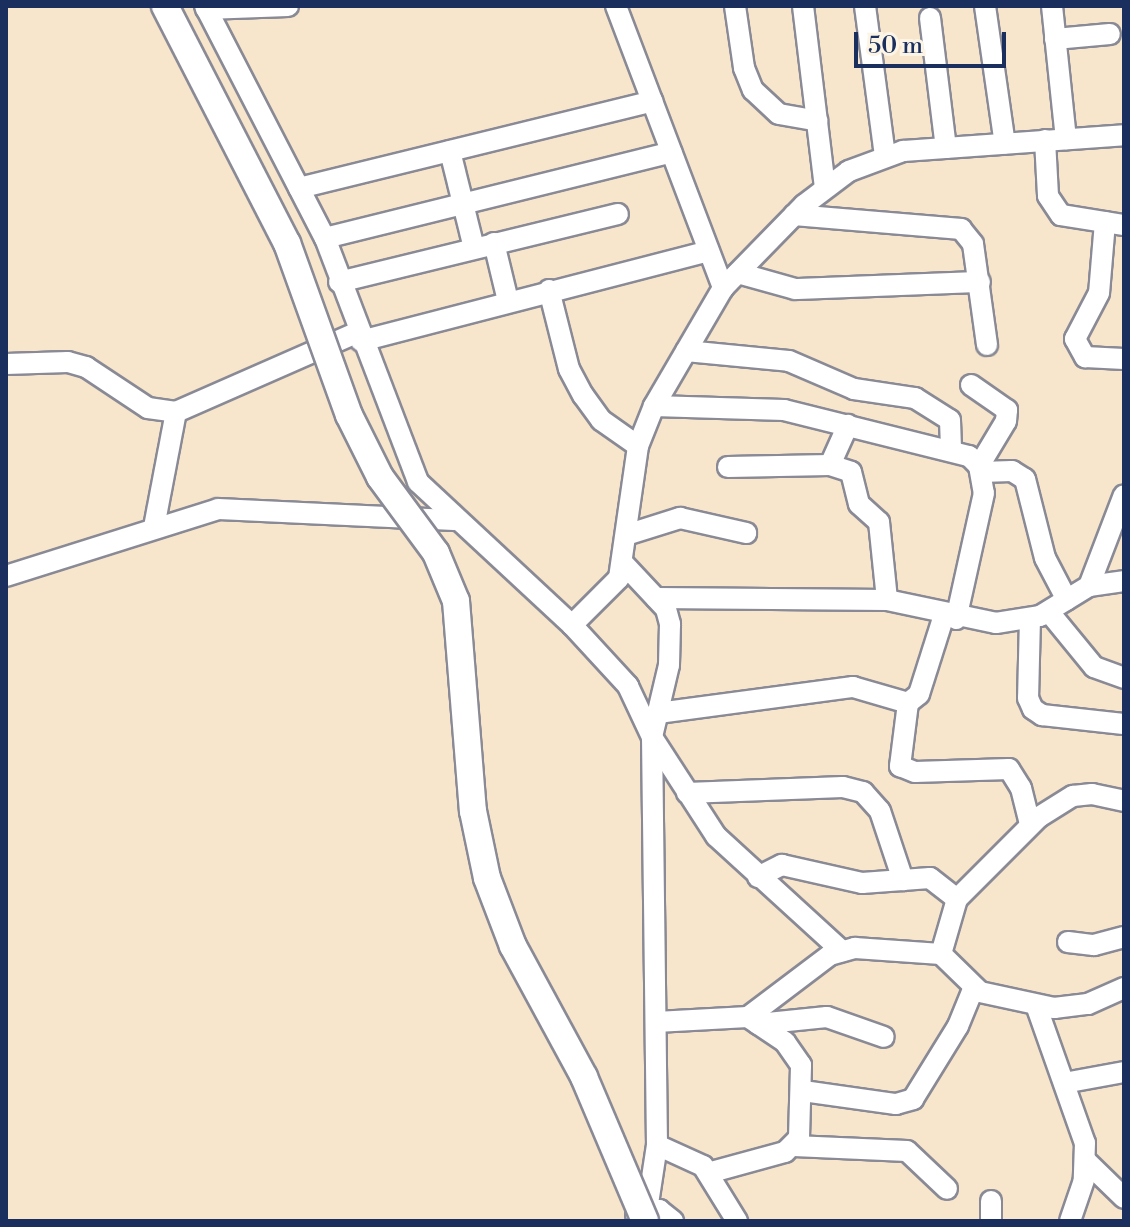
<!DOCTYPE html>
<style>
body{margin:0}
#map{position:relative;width:1130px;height:1227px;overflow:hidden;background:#f7e5cc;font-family:"Libre Bodoni",serif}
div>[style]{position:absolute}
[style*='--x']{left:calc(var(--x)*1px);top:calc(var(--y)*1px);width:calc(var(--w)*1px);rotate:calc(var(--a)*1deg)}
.roads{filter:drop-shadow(2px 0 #898a95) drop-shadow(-2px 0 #898a95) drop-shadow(0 2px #898a95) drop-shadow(0 -2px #898a95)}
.minor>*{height:20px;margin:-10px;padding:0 10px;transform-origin:10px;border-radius:10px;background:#fff}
.bridges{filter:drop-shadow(2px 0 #898a95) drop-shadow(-2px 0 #898a95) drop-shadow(0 2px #898a95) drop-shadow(0 -2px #898a95)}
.major-bridge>*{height:26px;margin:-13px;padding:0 13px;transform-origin:13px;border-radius:13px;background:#fff}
span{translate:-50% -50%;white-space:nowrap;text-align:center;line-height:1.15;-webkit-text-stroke:6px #fcf5e5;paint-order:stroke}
.frame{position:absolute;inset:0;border:8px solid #1b2f5e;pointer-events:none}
.scale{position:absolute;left:854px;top:32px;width:152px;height:36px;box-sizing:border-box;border:4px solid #1b2f5e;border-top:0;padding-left:10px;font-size:24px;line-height:28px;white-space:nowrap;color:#1b2f5e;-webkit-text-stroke:6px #fcf5e5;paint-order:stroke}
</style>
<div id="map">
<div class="roads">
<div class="minor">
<i style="--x:205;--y:6;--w:261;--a:62.7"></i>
<i style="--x:325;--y:238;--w:261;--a:69.1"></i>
<i style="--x:418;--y:482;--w:210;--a:42.9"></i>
<i style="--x:572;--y:625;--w:83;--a:47.4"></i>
<i style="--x:628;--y:686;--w:56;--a:64.8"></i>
<i style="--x:652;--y:737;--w:408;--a:89.3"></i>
<i style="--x:657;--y:1145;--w:66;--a:98.7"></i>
<i style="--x:616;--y:6;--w:302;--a:69.2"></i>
<i style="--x:735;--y:6;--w:63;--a:81.7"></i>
<i style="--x:744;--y:68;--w:24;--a:68"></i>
<i style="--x:753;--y:90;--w:35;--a:43"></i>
<i style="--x:779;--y:114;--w:39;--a:10"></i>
<i style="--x:803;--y:6;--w:183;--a:83.1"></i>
<i style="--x:865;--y:6;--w:151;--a:82.4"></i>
<i style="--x:985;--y:6;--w:139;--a:81.8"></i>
<i style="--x:1052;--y:6;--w:134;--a:84"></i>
<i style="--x:206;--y:9;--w:82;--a:-2.1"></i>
<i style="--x:930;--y:18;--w:131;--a:83"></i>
<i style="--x:1055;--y:39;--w:55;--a:-5.2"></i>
<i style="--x:1045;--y:140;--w:56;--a:86.9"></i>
<i style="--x:1048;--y:196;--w:23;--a:56"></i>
<i style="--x:1061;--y:215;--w:64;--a:9"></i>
<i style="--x:450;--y:151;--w:100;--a:76.1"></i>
<i style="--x:299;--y:188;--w:364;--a:-13.8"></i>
<i style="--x:794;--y:215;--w:168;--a:4.8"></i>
<i style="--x:961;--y:229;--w:19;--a:51"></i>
<i style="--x:973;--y:244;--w:102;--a:82.1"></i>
<i style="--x:1105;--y:222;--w:71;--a:94.8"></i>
<i style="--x:1099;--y:293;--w:52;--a:117.6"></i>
<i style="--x:1075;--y:339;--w:21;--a:61"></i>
<i style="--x:1085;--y:357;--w:39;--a:3"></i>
<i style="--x:325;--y:238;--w:357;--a:-13.9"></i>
<i style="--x:494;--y:243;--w:60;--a:76.4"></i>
<i style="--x:738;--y:273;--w:59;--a:15.7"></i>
<i style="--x:795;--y:289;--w:185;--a:-2.2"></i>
<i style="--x:339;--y:282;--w:287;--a:-13.7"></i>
<i style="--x:549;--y:290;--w:81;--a:75.8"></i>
<i style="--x:569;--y:369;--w:30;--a:62"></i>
<i style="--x:583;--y:395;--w:31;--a:54"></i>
<i style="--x:601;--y:420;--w:45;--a:35.1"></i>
<i style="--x:361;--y:341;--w:359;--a:-14.5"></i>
<i style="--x:686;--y:351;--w:103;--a:5.5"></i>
<i style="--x:789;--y:361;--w:71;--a:23.3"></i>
<i style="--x:854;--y:389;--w:62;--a:8.4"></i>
<i style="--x:915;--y:398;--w:41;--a:32.2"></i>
<i style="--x:950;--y:420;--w:30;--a:88"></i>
<i style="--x:6;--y:364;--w:62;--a:-1.8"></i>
<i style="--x:68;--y:362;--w:19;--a:16"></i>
<i style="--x:86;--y:367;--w:74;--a:33.5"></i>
<i style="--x:148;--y:408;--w:28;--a:8"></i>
<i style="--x:176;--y:412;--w:199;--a:-23.7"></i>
<i style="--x:971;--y:385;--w:44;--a:34.8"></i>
<i style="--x:1007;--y:410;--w:11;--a:95"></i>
<i style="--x:1006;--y:421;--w:52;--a:121"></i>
<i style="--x:654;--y:406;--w:130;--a:1.8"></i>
<i style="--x:784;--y:410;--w:191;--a:14"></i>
<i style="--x:969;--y:456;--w:14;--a:45"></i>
<i style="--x:979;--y:466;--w:27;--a:80"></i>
<i style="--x:984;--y:493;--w:129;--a:102.5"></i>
<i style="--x:830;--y:465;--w:44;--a:-65.8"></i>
<i style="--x:728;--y:467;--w:102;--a:-1.1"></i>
<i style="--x:830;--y:465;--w:22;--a:18"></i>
<i style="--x:851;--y:472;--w:33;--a:76"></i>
<i style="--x:859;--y:504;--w:27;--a:42"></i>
<i style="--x:879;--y:522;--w:78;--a:84.1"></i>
<i style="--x:981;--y:472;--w:31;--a:-2"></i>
<i style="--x:1012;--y:471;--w:15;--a:32"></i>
<i style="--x:1025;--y:479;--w:81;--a:75.8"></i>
<i style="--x:1045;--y:558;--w:47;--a:62.4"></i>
<i style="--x:154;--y:527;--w:117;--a:-79.2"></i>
<i style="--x:626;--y:535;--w:57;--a:-17.5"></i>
<i style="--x:680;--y:518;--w:68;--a:12.8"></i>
<i style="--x:623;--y:563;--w:63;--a:46.9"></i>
<i style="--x:666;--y:609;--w:16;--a:75"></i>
<i style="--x:670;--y:624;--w:41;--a:91.4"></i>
<i style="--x:669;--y:665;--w:74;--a:103.3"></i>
<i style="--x:652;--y:737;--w:118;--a:57.1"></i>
<i style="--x:716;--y:836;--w:171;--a:42.4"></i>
<i style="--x:6;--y:576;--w:222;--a:-17.5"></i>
<i style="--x:218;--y:509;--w:237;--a:2.7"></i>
<i style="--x:1089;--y:586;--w:97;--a:-69"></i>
<i style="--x:656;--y:598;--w:231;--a:0.5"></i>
<i style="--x:887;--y:600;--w:111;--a:11.9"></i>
<i style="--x:996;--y:623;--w:45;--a:-9"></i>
<i style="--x:1040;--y:616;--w:57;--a:-31.5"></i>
<i style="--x:1089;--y:586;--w:35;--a:-8"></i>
<i style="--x:1049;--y:612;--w:71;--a:50.7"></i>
<i style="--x:1094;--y:667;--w:32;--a:20"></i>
<i style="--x:1030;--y:618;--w:80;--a:91.4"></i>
<i style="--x:1028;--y:698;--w:12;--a:66"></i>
<i style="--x:1033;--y:709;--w:11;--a:34"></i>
<i style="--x:1042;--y:715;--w:82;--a:6.3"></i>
<i style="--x:572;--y:625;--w:66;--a:-45"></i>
<i style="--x:619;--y:578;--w:133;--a:-81.8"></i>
<i style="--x:638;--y:446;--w:43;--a:-68.2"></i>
<i style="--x:654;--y:406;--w:137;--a:-59.7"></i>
<i style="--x:723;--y:288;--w:116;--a:-45.7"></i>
<i style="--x:804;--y:205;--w:56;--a:-37.1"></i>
<i style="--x:849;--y:171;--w:58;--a:-20.3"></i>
<i style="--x:903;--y:151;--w:222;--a:-4.1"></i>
<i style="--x:908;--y:703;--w:64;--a:97.2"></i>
<i style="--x:900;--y:766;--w:16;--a:22"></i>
<i style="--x:915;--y:772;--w:94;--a:-1.8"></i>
<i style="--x:1009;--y:769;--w:22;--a:58"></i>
<i style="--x:1021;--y:788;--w:38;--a:76"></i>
<i style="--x:658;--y:713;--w:197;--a:-7.6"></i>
<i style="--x:853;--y:687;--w:57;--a:16.2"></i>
<i style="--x:908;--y:703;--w:14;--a:-39"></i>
<i style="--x:919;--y:694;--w:83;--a:-72.4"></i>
<i style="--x:687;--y:793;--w:156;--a:-2.2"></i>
<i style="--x:843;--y:787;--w:21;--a:14"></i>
<i style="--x:863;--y:792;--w:25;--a:48"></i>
<i style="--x:880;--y:811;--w:73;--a:71.6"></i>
<i style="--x:758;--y:877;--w:27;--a:-27"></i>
<i style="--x:782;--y:865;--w:82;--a:12.7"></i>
<i style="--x:862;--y:883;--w:68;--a:-4.2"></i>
<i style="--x:930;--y:878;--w:34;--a:38"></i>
<i style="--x:1068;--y:942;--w:26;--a:7"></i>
<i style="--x:1094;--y:945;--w:31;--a:-15"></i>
<i style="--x:941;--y:954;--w:57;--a:-73.8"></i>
<i style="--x:957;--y:899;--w:116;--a:-45"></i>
<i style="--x:1039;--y:817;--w:40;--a:-32"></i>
<i style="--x:1073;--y:796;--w:19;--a:-6"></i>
<i style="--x:1092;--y:794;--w:33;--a:12"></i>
<i style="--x:1036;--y:1005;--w:146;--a:70.5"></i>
<i style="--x:1085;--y:1143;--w:37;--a:92"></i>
<i style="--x:1084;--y:1180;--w:43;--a:108.9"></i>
<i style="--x:656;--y:1022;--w:92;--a:-3.1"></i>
<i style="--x:748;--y:1017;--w:103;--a:-37.1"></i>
<i style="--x:830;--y:955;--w:26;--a:-16"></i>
<i style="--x:855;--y:948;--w:86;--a:4"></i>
<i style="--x:941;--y:954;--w:54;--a:44.3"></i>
<i style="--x:980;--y:992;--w:76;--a:12.2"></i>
<i style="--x:1054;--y:1008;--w:34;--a:-7"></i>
<i style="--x:1088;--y:1004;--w:39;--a:-24"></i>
<i style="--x:758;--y:1024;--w:69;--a:-5.8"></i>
<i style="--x:827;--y:1017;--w:60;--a:19.3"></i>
<i style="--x:1064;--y:1083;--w:61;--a:-10.4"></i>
<i style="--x:803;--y:1091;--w:94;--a:8"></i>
<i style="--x:896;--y:1104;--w:18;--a:-16"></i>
<i style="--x:913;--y:1099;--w:86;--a:-58.3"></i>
<i style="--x:958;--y:1026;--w:42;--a:-67.7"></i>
<i style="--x:657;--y:1145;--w:51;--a:24.5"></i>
<i style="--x:703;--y:1166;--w:65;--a:58.3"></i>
<i style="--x:794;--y:1146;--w:113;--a:2.5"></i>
<i style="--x:907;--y:1151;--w:55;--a:43.5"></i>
<i style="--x:1086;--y:1161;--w:53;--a:44.2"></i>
<i style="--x:708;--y:1173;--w:80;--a:-15.3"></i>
<i style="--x:785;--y:1152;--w:20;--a:-45"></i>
<i style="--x:799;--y:1138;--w:73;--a:-88.4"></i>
<i style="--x:801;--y:1065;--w:28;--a:-125"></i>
<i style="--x:785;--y:1042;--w:45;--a:-146"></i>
<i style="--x:636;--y:1215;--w:24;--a:-12"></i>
<i style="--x:659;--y:1210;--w:18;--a:38"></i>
<i style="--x:991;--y:1221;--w:20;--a:-90"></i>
</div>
</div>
<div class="bridges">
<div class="major-bridge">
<i style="--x:165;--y:6;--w:267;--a:62.8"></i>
<i style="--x:287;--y:243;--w:183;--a:70.2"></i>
<i style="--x:349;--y:415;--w:69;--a:63.4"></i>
<i style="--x:380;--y:477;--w:94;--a:53.6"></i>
<i style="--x:436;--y:553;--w:52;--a:67.4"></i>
<i style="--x:456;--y:601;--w:211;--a:85.4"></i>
<i style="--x:473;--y:811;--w:68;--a:78.2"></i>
<i style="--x:487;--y:878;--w:73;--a:69.1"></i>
<i style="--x:513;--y:946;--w:149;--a:61.5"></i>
<i style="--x:584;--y:1077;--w:156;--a:67"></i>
</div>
</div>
<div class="frame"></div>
<div class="scale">50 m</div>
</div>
